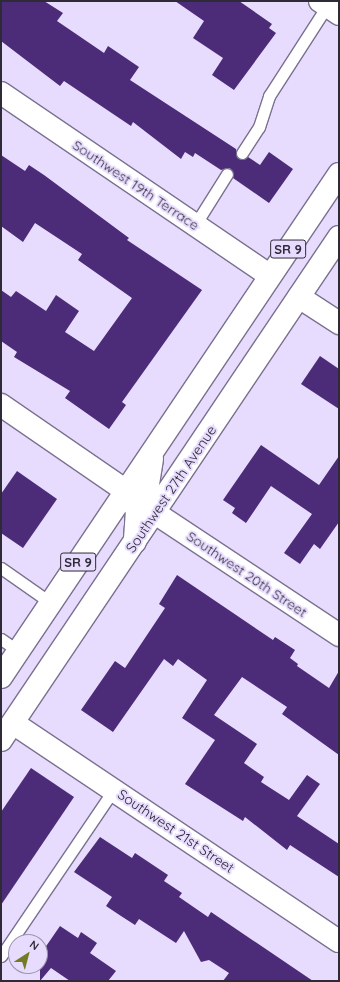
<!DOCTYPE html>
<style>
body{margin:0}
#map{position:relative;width:340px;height:982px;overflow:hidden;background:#e7dcfe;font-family:Quicksand,sans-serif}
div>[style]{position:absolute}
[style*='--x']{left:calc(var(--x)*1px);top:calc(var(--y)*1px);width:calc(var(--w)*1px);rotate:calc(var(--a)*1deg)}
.building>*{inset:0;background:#4c2c78}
.roads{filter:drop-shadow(1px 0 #7b7190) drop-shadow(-1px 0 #7b7190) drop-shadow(0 1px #7b7190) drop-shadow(0 -1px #7b7190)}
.lane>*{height:11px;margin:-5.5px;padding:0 5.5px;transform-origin:5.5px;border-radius:5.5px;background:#fff}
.street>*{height:22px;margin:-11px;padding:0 11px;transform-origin:11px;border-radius:11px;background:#fff}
.highway>*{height:22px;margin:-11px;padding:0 11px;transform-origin:11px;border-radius:11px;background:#fff}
span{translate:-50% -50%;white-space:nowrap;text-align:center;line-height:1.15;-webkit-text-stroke:4px #e7dcfe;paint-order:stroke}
.shield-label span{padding:1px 3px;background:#e7dcfe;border:1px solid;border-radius:3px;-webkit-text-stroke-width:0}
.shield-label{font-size:13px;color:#2f2a37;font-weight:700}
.street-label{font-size:14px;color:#2f2a37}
.frame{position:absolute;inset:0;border:2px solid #2f2a37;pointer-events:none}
.north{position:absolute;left:8px;top:934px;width:40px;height:40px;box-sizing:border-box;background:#e7dcfe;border:1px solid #9d95ae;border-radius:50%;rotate:36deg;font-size:11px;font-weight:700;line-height:16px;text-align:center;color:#2f2a37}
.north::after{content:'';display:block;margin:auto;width:14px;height:18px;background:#757b24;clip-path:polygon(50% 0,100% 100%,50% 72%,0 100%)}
</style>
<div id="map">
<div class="building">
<i style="clip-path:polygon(1px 1px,44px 1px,63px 13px,57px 21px,104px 53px,108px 46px,139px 67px,130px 80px,236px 149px,238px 159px,248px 157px,260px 165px,269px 152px,293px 169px,269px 203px,233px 178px,230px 168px,221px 170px,195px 153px,193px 157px,185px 152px,181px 159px,133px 122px,131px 126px,64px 81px,60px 86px,1px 41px)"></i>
<i style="clip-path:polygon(175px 1px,239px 1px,272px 24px,269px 28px,276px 33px,234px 90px,212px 75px,223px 58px,193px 38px,204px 21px)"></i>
<i style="clip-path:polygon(1px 155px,25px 171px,29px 165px,44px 175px,129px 238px,127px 240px,202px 290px,122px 402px,126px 405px,109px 429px,65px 398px,70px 391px,14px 357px,17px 352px,1px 341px,1px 290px,11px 297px,16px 291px,46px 311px,56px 295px,79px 311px,65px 332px,94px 351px,132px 298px,78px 260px,82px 254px,35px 223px,23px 242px,1px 226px)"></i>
<i style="clip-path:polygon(320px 356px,339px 369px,339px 409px,301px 384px)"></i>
<i style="clip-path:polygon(261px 445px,319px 485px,339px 456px,339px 522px,320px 549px,314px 544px,300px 564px,284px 553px,312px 514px,271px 486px,246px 523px,232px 513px,235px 508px,223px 500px)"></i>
<i style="clip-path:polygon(17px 471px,57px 499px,23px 548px,1px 533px,1px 494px)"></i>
<i style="clip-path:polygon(177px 575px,273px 640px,275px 637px,295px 650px,290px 658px,298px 664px,297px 666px,329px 688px,339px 671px,339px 755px,282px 714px,287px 707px,242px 677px,214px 715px,257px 744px,244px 763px,264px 777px,261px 782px,289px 800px,307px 775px,320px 784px,297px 816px,339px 844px,339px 877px,290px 845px,287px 850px,245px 817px,243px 821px,185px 784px,215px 740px,182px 718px,207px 680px,178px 659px,173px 666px,164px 659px,113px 732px,81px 710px,115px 661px,125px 668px,165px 608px,159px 604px)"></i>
<i style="clip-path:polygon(31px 768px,74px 797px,1px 905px,1px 812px)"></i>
<i style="clip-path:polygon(100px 837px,132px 858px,135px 853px,168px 875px,164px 881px,182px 893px,179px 897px,208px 917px,211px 912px,313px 981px,223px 981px,229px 973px,209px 960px,201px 962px,184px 931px,176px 943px,139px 919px,135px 925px,121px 916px,106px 906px,112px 897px,74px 872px)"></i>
<i style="clip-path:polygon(60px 926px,78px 938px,81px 932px,97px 943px,90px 953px,116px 971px,108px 981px,70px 981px,51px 968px,40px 981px,40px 955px)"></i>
</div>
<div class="roads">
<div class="lane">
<i style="--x:242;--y:153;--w:31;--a:-57"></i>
<i style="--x:259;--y:127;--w:33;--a:-72"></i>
<i style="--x:269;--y:96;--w:107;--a:-57.2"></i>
<i style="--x:195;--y:225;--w:60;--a:-57.9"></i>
<i style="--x:1;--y:568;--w:61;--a:35"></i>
<i style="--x:1;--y:639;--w:21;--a:35"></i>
<i style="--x:1;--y:956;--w:202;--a:-55.9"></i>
</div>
<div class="street">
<i style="--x:320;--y:1;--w:23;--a:34"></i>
<i style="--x:1;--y:93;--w:325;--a:34.2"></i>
<i style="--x:299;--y:297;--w:48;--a:33"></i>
<i style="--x:1;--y:405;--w:152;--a:34.5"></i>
<i style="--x:155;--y:513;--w:221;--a:33.5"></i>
<i style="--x:13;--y:723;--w:392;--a:33.8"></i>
</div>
<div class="highway">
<i style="--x:152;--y:459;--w:32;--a:99"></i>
<i style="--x:147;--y:491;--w:23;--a:70"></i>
<i style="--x:126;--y:491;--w:22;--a:60"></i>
<i style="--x:137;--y:510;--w:32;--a:94"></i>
<i style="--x:1;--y:677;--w:606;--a:-56.1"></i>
<i style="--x:1;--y:740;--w:606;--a:-56.1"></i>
</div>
</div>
<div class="shield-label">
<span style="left:288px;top:249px">SR 9</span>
<span style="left:78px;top:562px">SR 9</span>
</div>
<div class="street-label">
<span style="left:136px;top:185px;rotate:34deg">Southwest 19th Terrace</span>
<span style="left:171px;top:489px;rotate:-56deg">Southwest 27th Avenue</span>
<span style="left:247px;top:574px;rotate:34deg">Southwest 20th Street</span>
<span style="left:176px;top:831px;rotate:34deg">Southwest 21st Street</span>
</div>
<div class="frame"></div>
<div class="north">N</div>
</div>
